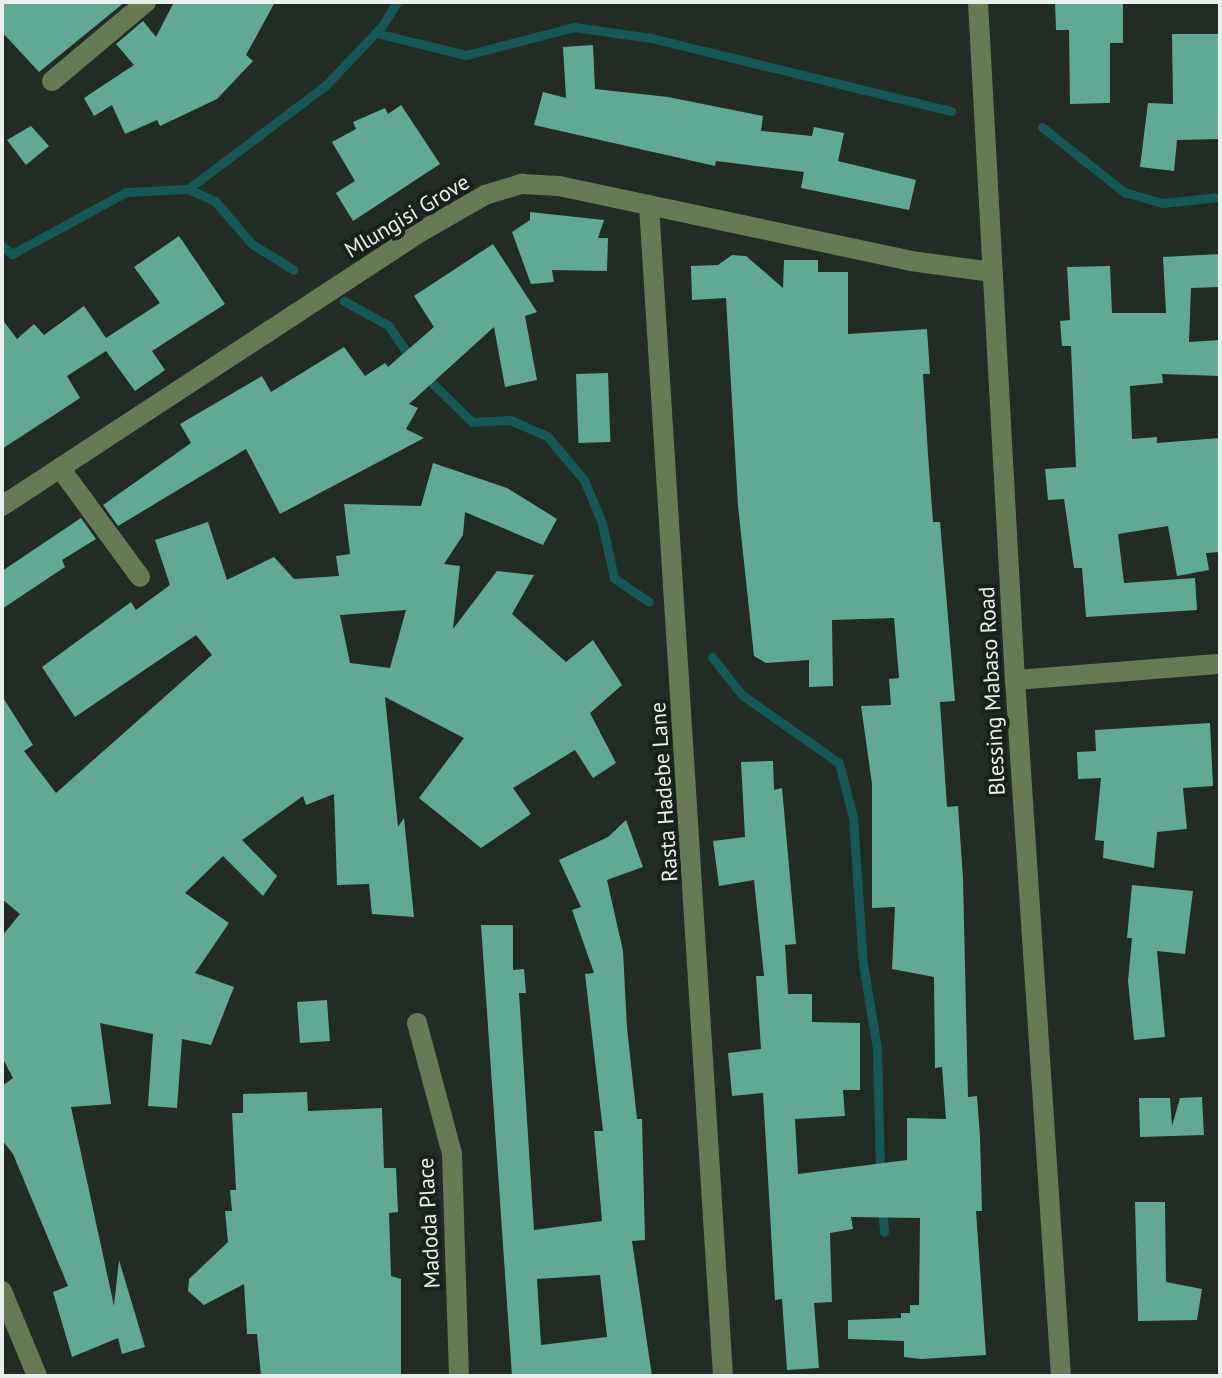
<!DOCTYPE html>
<style>
body{margin:0}
#map{position:relative;width:1222px;height:1378px;overflow:hidden;background:#222b24;font-family:"PT Sans",sans-serif}
div>[style]{position:absolute}
[style*='--x']{left:calc(var(--x)*1px);top:calc(var(--y)*1px);width:calc(var(--w)*1px);rotate:calc(var(--a)*1deg)}
.stream>*{height:9px;margin:-4.5px;padding:0 4.5px;transform-origin:4.5px;border-radius:4.5px;background:#175857}
.building>*{inset:0;background:#61a994;transform-origin:0 0}
.minor>*{height:20px;margin:-10px;padding:0 10px;transform-origin:10px;border-radius:10px;background:#667b55}
span{translate:-50% -50%;white-space:nowrap;text-align:center;line-height:1.15;-webkit-text-stroke:8px #19211b;paint-order:stroke}
.street-label{font-size:22px;color:#e9efea}
.frame{position:absolute;inset:0;border:4px solid #e9efea;pointer-events:none}
</style>
<div id="map">
<div class="stream">
<i style="--x:376;--y:33;--w:93;--a:13.7"></i>
<i style="--x:466;--y:55;--w:112;--a:-14.5"></i>
<i style="--x:574;--y:27;--w:78;--a:8.1"></i>
<i style="--x:651;--y:38;--w:309;--a:13.7"></i>
<i style="--x:1042;--y:127;--w:105;--a:38.4"></i>
<i style="--x:1124;--y:192;--w:40;--a:16"></i>
<i style="--x:1162;--y:203;--w:58;--a:-5.9"></i>
<i style="--x:188;--y:189;--w:30;--a:24"></i>
<i style="--x:215;--y:201;--w:57;--a:49.3"></i>
<i style="--x:252;--y:244;--w:49;--a:31.8"></i>
<i style="--x:2;--y:246;--w:13;--a:39"></i>
<i style="--x:12;--y:254;--w:130;--a:-28.5"></i>
<i style="--x:126;--y:192;--w:62;--a:-2.8"></i>
<i style="--x:188;--y:189;--w:173;--a:-37"></i>
<i style="--x:326;--y:85;--w:81;--a:-46.5"></i>
<i style="--x:382;--y:26;--w:28;--a:-58"></i>
<i style="--x:344;--y:301;--w:50;--a:28.6"></i>
<i style="--x:388;--y:325;--w:42;--a:55.6"></i>
<i style="--x:424;--y:375;--w:67;--a:44.4"></i>
<i style="--x:472;--y:422;--w:38;--a:-3"></i>
<i style="--x:510;--y:420;--w:40;--a:23.4"></i>
<i style="--x:547;--y:436;--w:57;--a:49.9"></i>
<i style="--x:584;--y:480;--w:47;--a:67.3"></i>
<i style="--x:602;--y:523;--w:56;--a:77.7"></i>
<i style="--x:614;--y:578;--w:42;--a:34.4"></i>
<i style="--x:712;--y:657;--w:48;--a:51.7"></i>
<i style="--x:742;--y:695;--w:118;--a:35"></i>
<i style="--x:839;--y:763;--w:57;--a:75.7"></i>
<i style="--x:853;--y:818;--w:146;--a:86.1"></i>
<i style="--x:863;--y:964;--w:86;--a:80.6"></i>
<i style="--x:877;--y:1049;--w:124;--a:88.6"></i>
<i style="--x:882;--y:1208;--w:24;--a:85"></i>
</div>
<div class="building">
<i style="clip-path:polygon(2px 2px,125px 2px,39px 72px,2px 32px)"></i>
<i style="clip-path:polygon(174px 2px,275px 2px,246px 55px,253px 61px,217px 99px,160px 126px,157px 120px,125px 134px,112px 105px,94px 116px,84px 98px,134px 65px,116px 44px,143px 21px,156px 37px)"></i>
<i style="clip-path:polygon(1055px 2px,1123px 2px,1123px 43px,1110px 43px,1110px 103px,1070px 104px,1069px 30px,1056px 30px)"></i>
<i style="clip-path:polygon(1172px 34px,1220px 34px,1220px 139px,1177px 140px,1174px 171px,1140px 167px,1148px 103px,1173px 104px)"></i>
<i style="clip-path:polygon(593px 45px,595px 89px,668px 97px,763px 116px,761px 131px,812px 136px,814px 127px,844px 133px,838px 161px,916px 180px,909px 210px,801px 188px,804px 172px,716px 161px,715px 166px,534px 125px,543px 92px,566px 98px,563px 47px)"></i>
<i style="clip-path:polygon(401px 105px,440px 164px,353px 221px,336px 193px,355px 181px,332px 142px,356px 129px,353px 122px,385px 108px,388px 114px)"></i>
<i style="clip-path:polygon(31px 126px,49px 146px,26px 165px,7px 140px)"></i>
<i style="clip-path:polygon(530px 212px,604px 220px,598px 238px,608px 238px,607px 271px,552px 270px,554px 282px,531px 284px,512px 232px,530px 220px)"></i>
<i style="clip-path:polygon(179px 236px,225px 304px,152px 351px,165px 370px,135px 391px,106px 351px,67px 376px,80px 398px,2px 449px,2px 319px,17px 339px,34px 324px,44px 335px,84px 306px,106px 338px,160px 303px,134px 267px)"></i>
<i style="clip-path:polygon(493px 244px,537px 312px,525px 316px,537px 380px,505px 387px,494px 327px,409px 404px,418px 408px,406px 429px,424px 438px,280px 514px,246px 449px,118px 526px,103px 505px,191px 443px,180px 424px,262px 376px,271px 392px,344px 347px,365px 376px,385px 363px,388px 367px,434px 327px,414px 296px)"></i>
<i style="clip-path:polygon(1220px 254px,1220px 287px,1191px 288px,1189px 342px,1220px 340px,1220px 376px,1162px 374px,1163px 383px,1130px 386px,1132px 439px,1157px 437px,1157px 443px,1220px 438px,1220px 552px,1206px 553px,1209px 570px,1177px 576px,1168px 526px,1118px 534px,1124px 583px,1195px 578px,1197px 610px,1086px 617px,1082px 568px,1074px 568px,1064px 499px,1048px 500px,1045px 469px,1076px 467px,1071px 346px,1062px 346px,1060px 321px,1070px 320px,1067px 267px,1110px 266px,1112px 313px,1166px 313px,1163px 257px)"></i>
<i style="clip-path:polygon(732px 255px,746px 256px,783px 288px,784px 260px,818px 260px,818px 272px,848px 272px,848px 334px,927px 329px,930px 374px,923px 374px,928px 454px,933px 522px,940px 522px,955px 701px,940px 702px,947px 807px,958px 806px,963px 878px,968px 1097px,977px 1096px,980px 1137px,982px 1211px,976px 1211px,986px 1355px,921px 1359px,904px 1357px,904px 1341px,848px 1339px,848px 1320px,901px 1318px,901px 1313px,910px 1313px,910px 1305px,919px 1305px,920px 1218px,851px 1217px,853px 1229px,830px 1233px,832px 1302px,814px 1303px,819px 1368px,787px 1370px,782px 1299px,775px 1300px,763px 1093px,732px 1096px,728px 1053px,761px 1049px,756px 976px,764px 976px,754px 880px,719px 886px,713px 841px,745px 837px,741px 762px,773px 761px,774px 790px,782px 788px,796px 944px,785px 945px,788px 994px,812px 994px,812px 1022px,860px 1023px,860px 1090px,843px 1090px,845px 1116px,795px 1119px,798px 1174px,907px 1160px,907px 1118px,946px 1119px,942px 1067px,935px 1068px,934px 977px,892px 969px,895px 907px,872px 908px,872px 784px,861px 706px,891px 705px,889px 679px,899px 678px,894px 618px,832px 620px,833px 686px,809px 687px,809px 660px,766px 663px,754px 656px,738px 506px,726px 298px,692px 300px,691px 266px,718px 265px)"></i>
<i style="left:608px;top:373px;width:69px;height:32px;rotate:88deg"></i>
<i style="clip-path:polygon(evenodd,433px 463px,507px 488px,557px 519px,543px 545px,465px 512px,463px 535px,444px 564px,460px 566px,453px 629px,497px 571px,534px 575px,512px 614px,566px 662px,593px 640px,622px 685px,590px 713px,616px 763px,593px 778px,575px 750px,513px 788px,531px 814px,481px 848px,419px 798px,464px 738px,385px 697px,398px 827px,404px 818px,414px 917px,372px 914px,369px 884px,337px 885px,334px 794px,306px 805px,303px 796px,242px 840px,277px 876px,263px 896px,223px 856px,185px 893px,229px 923px,195px 973px,234px 987px,211px 1045px,182px 1039px,177px 1108px,148px 1106px,153px 1034px,100px 1023px,111px 1104px,71px 1107px,114px 1306px,119px 1260px,145px 1347px,122px 1354px,118px 1338px,72px 1357px,53px 1292px,68px 1286px,13px 1154px,2px 1140px,2px 1086px,13px 1078px,2px 1057px,2px 936px,20px 914px,2px 899px,2px 696px,33px 745px,24px 751px,56px 793px,212px 655px,196px 635px,75px 717px,42px 667px,131px 602px,136px 610px,170px 585px,155px 540px,208px 522px,227px 580px,274px 557px,294px 579px,339px 576px,336px 556px,350px 554px,344px 504px,421px 506px,433px 463px,406px 610px,390px 668px,350px 663px,340px 615px,406px 610px)"></i>
<i style="clip-path:polygon(81px 518px,96px 539px,62px 560px,65px 567px,2px 609px,2px 571px)"></i>
<i style="clip-path:polygon(1210px 723px,1213px 786px,1183px 788px,1187px 829px,1157px 832px,1154px 868px,1103px 858px,1104px 841px,1095px 840px,1101px 778px,1078px 779px,1077px 752px,1096px 751px,1095px 730px)"></i>
<i style="clip-path:polygon(evenodd,626px 820px,643px 867px,607px 880px,623px 951px,627px 1028px,637px 1119px,642px 1119px,645px 1240px,632px 1241px,652px 1376px,512px 1376px,481px 925px,513px 925px,513px 970px,524px 969px,526px 993px,519px 993px,534px 1230px,602px 1221px,594px 1131px,603px 1131px,585px 974px,594px 973px,572px 910px,581px 907px,559px 860px,608px 837px,626px 820px,600px 1275px,607px 1337px,541px 1345px,537px 1279px,600px 1275px)"></i>
<i style="clip-path:polygon(1132px 885px,1193px 891px,1185px 954px,1157px 951px,1165px 1037px,1134px 1040px,1128px 981px,1132px 938px,1127px 938px)"></i>
<i style="left:327px;top:1000px;width:41px;height:30px;rotate:86deg"></i>
<i style="clip-path:polygon(307px 1092px,308px 1111px,382px 1108px,384px 1168px,396px 1168px,398px 1212px,389px 1213px,391px 1276px,401px 1279px,401px 1376px,261px 1376px,257px 1334px,247px 1334px,244px 1284px,204px 1305px,188px 1291px,189px 1279px,228px 1242px,225px 1211px,232px 1211px,230px 1190px,236px 1190px,232px 1113px,243px 1113px,243px 1094px)"></i>
<i style="clip-path:polygon(1202px 1097px,1204px 1135px,1140px 1137px,1139px 1098px,1170px 1098px,1172px 1126px,1180px 1098px)"></i>
<i style="clip-path:polygon(1135px 1202px,1165px 1202px,1166px 1282px,1202px 1289px,1197px 1320px,1138px 1321px)"></i>
</div>
<div class="minor">
<i style="--x:978;--y:2;--w:679;--a:86.88"></i>
<i style="--x:1015;--y:680;--w:698;--a:86.22"></i>
<i style="--x:52;--y:81;--w:123;--a:-40"></i>
<i style="--x:649;--y:206;--w:1172;--a:86.38"></i>
<i style="--x:60;--y:468;--w:135;--a:53.7"></i>
<i style="--x:2;--y:506;--w:502;--a:-33.22"></i>
<i style="--x:422;--y:231;--w:73;--a:-29.7"></i>
<i style="--x:485;--y:195;--w:39;--a:-17"></i>
<i style="--x:522;--y:184;--w:37;--a:3"></i>
<i style="--x:559;--y:186;--w:360;--a:12"></i>
<i style="--x:911;--y:261;--w:82;--a:7.7"></i>
<i style="--x:1015;--y:680;--w:206;--a:-4.5"></i>
<i style="--x:417;--y:1023;--w:136;--a:75"></i>
<i style="--x:452;--y:1154;--w:222;--a:88.2"></i>
<i style="--x:2;--y:1291;--w:92;--a:67.6"></i>
</div>
<div class="street-label">
<span style="left:407px;top:216px;rotate:-31deg">Mlungisi Grove</span>
<span style="left:992px;top:691px;rotate:-93deg">Blessing Mabaso Road</span>
<span style="left:664px;top:792px;rotate:-94deg">Rasta Hadebe Lane</span>
<span style="left:429px;top:1223px;rotate:-93deg">Madoda Place</span>
</div>
<div class="frame"></div>
</div>
